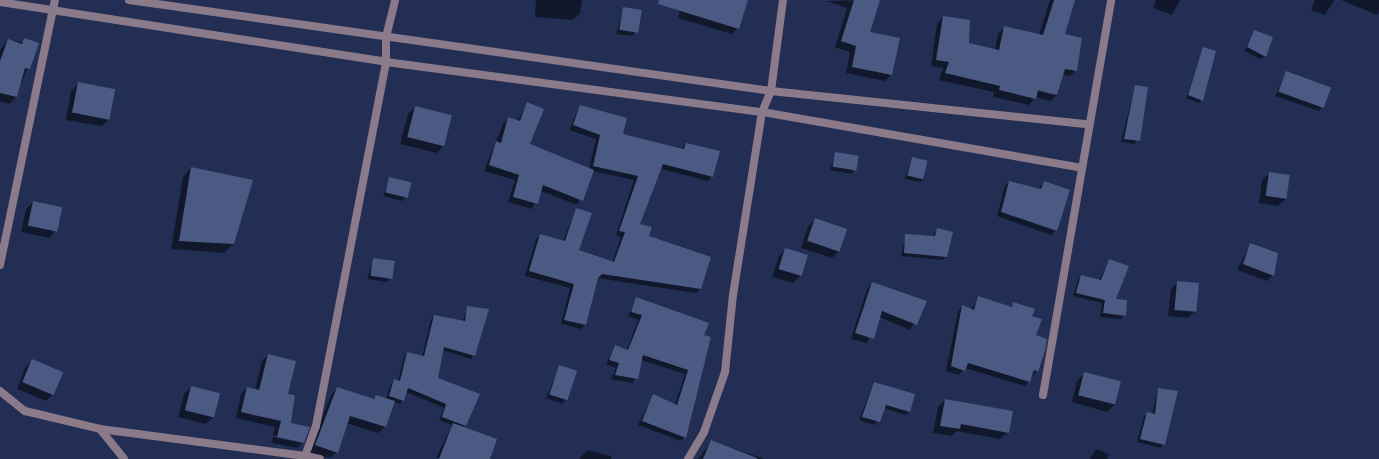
<!DOCTYPE html>
<style>
body{margin:0}
#map{position:relative;width:1379px;height:459px;overflow:hidden;background:#222e53;font-family:"Open Sans",sans-serif}
div>[style]{position:absolute}
[style*='--x']{left:calc(var(--x)*1px);top:calc(var(--y)*1px);width:calc(var(--w)*1px);rotate:calc(var(--a)*1deg)}
.shadow>*{inset:0;background:#0007}
.building>*{inset:0;background:#4b5a83;transform-origin:0 0}
.minor>*{height:8px;margin:-4px;padding:0 4px;transform-origin:4px;border-radius:4px;background:#8b7a8a}
span{translate:-50% -50%;white-space:nowrap;text-align:center;line-height:1.15;-webkit-text-stroke:3.5px #222e53;paint-order:stroke}
</style>
<div id="map">
<div class="shadow">
<i style="clip-path:polygon(536px 0,582px 0,580px 13px,573px 20px,535px 17px)"></i>
<i style="clip-path:polygon(682px 0,724px 0,738px 28px,732px 34px,678px 18px)"></i>
<i style="clip-path:polygon(879px 0,868px 33px,891px 75px,885px 81px,846px 73px,850px 52px,835px 47px,847px 8px,826px 1px)"></i>
<i style="clip-path:polygon(evenodd,1050px 0,1074px 0,1064px 34px,1076px 70px,1070px 76px,1062px 75px,1057px 95px,1050px 101px,1035px 97px,1029px 105px,993px 97px,994px 92px,939px 80px,943px 68px,931px 66px,937px 24px,943px 17px,968px 44px,995px 50px,998px 34px,1005px 27px,1039px 35px,1050px 0,1034px 88px,1054px 93px,1054px 95px,1033px 90px,1034px 88px)"></i>
<i style="clip-path:polygon(1156px 0,1180px 0,1172px 15px,1153px 8px)"></i>
<i style="clip-path:polygon(1315px 0,1334px 0,1325px 15px,1311px 10px)"></i>
<i style="clip-path:polygon(1341px 0,1379px 0,1379px 12px,1377px 15px)"></i>
<i style="clip-path:polygon(624px 8px,641px 11px,633px 36px,616px 34px)"></i>
<i style="clip-path:polygon(1254px 31px,1265px 56px,1261px 59px,1244px 51px)"></i>
<i style="clip-path:polygon(8px 40px,37px 44px,16px 97px,9px 104px,0 101px,0 50px)"></i>
<i style="clip-path:polygon(1204px 48px,1202px 100px,1199px 103px,1186px 98px)"></i>
<i style="clip-path:polygon(1287px 72px,1322px 107px,1319px 111px,1275px 96px)"></i>
<i style="clip-path:polygon(78px 84px,109px 119px,102px 126px,66px 120px,71px 91px)"></i>
<i style="clip-path:polygon(1135px 86px,1147px 88px,1135px 144px,1121px 142px)"></i>
<i style="clip-path:polygon(528px 104px,528px 145px,589px 169px,596px 139px,569px 130px,580px 106px,622px 134px,682px 148px,686px 144px,712px 176px,708px 181px,661px 169px,638px 224px,701px 289px,696px 293px,597px 278px,585px 325px,581px 329px,561px 324px,570px 288px,525px 276px,536px 239px,541px 235px,563px 241px,576px 209px,578px 251px,612px 263px,621px 237px,616px 235px,634px 180px,592px 171px,577px 205px,541px 191px,532px 209px,508px 202px,515px 180px,484px 171px,503px 124px,508px 118px,517px 121px)"></i>
<i style="clip-path:polygon(415px 107px,444px 145px,437px 153px,400px 144px,408px 114px)"></i>
<i style="clip-path:polygon(836px 153px,858px 157px,852px 174px,830px 170px)"></i>
<i style="clip-path:polygon(912px 158px,924px 179px,920px 182px,905px 179px)"></i>
<i style="clip-path:polygon(191px 168px,233px 244px,224px 253px,171px 249px,183px 177px)"></i>
<i style="clip-path:polygon(1270px 173px,1286px 199px,1278px 206px,1259px 203px,1262px 180px)"></i>
<i style="clip-path:polygon(390px 178px,410px 183px,403px 201px,383px 196px)"></i>
<i style="clip-path:polygon(1009px 182px,1038px 189px,1044px 182px,1056px 230px,1051px 235px,997px 216px,1005px 186px)"></i>
<i style="clip-path:polygon(33px 202px,56px 230px,49px 238px,21px 232px,26px 209px)"></i>
<i style="clip-path:polygon(815px 219px,846px 229px,839px 251px,832px 258px,801px 248px,808px 227px)"></i>
<i style="clip-path:polygon(937px 229px,946px 257px,942px 260px,901px 256px,906px 235px,933px 236px)"></i>
<i style="clip-path:polygon(1250px 245px,1273px 275px,1267px 281px,1237px 270px)"></i>
<i style="clip-path:polygon(786px 249px,806px 256px,800px 276px,793px 283px,772px 277px,779px 256px)"></i>
<i style="clip-path:polygon(374px 259px,391px 278px,387px 282px,367px 279px)"></i>
<i style="clip-path:polygon(1109px 260px,1115px 300px,1125px 315px,1121px 319px,1100px 317px,1102px 303px,1073px 296px,1078px 280px,1081px 276px,1099px 281px)"></i>
<i style="clip-path:polygon(1178px 282px,1195px 311px,1188px 318px,1168px 316px,1171px 289px)"></i>
<i style="clip-path:polygon(872px 283px,925px 302px,910px 330px,879px 317px,867px 343px,851px 339px,867px 289px)"></i>
<i style="clip-path:polygon(979px 297px,1010px 307px,1013px 304px,1031px 317px,1037px 371px,1025px 386px,965px 368px,959px 375px,946px 371px,958px 311px,962px 306px,971px 310px)"></i>
<i style="clip-path:polygon(637px 298px,703px 336px,685px 437px,681px 441px,638px 425px,653px 396px,675px 405px,685px 374px,641px 360px,633px 383px,611px 379px,616px 368px,606px 364px,615px 346px,627px 350px,638px 320px,628px 316px)"></i>
<i style="clip-path:polygon(468px 308px,474px 355px,471px 359px,442px 350px,437px 378px,465px 425px,463px 428px,489px 459px,436px 458px,452px 425px,439px 420px,444px 408px,406px 392px,400px 404px,394px 402px,385px 427px,378px 433px,346px 423px,337px 452px,330px 458px,309px 452px,331px 395px,337px 388px,372px 400px,376px 396px,386px 399px,391px 384px,398px 381px,404px 357px,407px 353px,422px 357px,431px 320px,435px 316px,462px 322px)"></i>
<i style="clip-path:polygon(268px 355px,287px 395px,290px 423px,303px 442px,297px 448px,272px 443px,273px 437px,301px 443px,273px 435px,275px 427px,236px 418px,241px 394px,247px 388px,255px 390px,262px 361px)"></i>
<i style="clip-path:polygon(32px 361px,62px 372px,53px 394px,46px 401px,17px 389px,25px 368px)"></i>
<i style="clip-path:polygon(560px 366px,565px 400px,562px 404px,546px 398px)"></i>
<i style="clip-path:polygon(1085px 373px,1119px 382px,1114px 405px,1107px 412px,1072px 402px,1077px 381px)"></i>
<i style="clip-path:polygon(874px 383px,914px 395px,909px 412px,905px 415px,884px 408px,875px 425px,859px 420px)"></i>
<i style="clip-path:polygon(191px 387px,213px 417px,206px 424px,178px 417px,184px 394px)"></i>
<i style="clip-path:polygon(1158px 390px,1177px 392px,1161px 448px,1137px 442px,1144px 416px,1152px 414px)"></i>
<i style="clip-path:polygon(945px 400px,1008px 432px,1000px 439px,956px 431px,952px 436px,933px 433px,938px 407px)"></i>
<i style="clip-path:polygon(712px 441px,764px 459px,698px 459px)"></i>
<i style="clip-path:polygon(1096px 449px,1109px 454px,1107px 459px,1090px 459px)"></i>
<i style="clip-path:polygon(587px 450px,611px 456px,611px 459px,579px 459px)"></i>
</div>
<div class="building">
<i style="clip-path:polygon(659px 0,748px 0,739px 29px,658px 4px)"></i>
<i style="clip-path:polygon(854px 0,880px 0,870px 32px,900px 38px,892px 75px,852px 67px,856px 46px,841px 41px)"></i>
<i style="clip-path:polygon(1054px 0,1075px 0,1065px 34px,1082px 38px,1077px 71px,1065px 69px,1057px 95px,1038px 90px,1036px 99px,999px 90px,1000px 86px,945px 73px,949px 62px,936px 60px,943px 16px,970px 20px,969px 43px,999px 50px,1004px 26px,1043px 35px)"></i>
<i style="left:623px;top:7px;width:19px;height:23px;rotate:9deg"></i>
<i style="clip-path:polygon(1254px 30px,1273px 37px,1266px 57px,1247px 47px)"></i>
<i style="clip-path:polygon(24px 38px,39px 43px,30px 69px,25px 68px,17px 97px,0 93px,0 61px,8px 39px,22px 44px)"></i>
<i style="clip-path:polygon(1203px 47px,1216px 51px,1203px 101px,1188px 95px)"></i>
<i style="left:1286px;top:71px;width:48px;height:22px;rotate:20deg"></i>
<i style="left:78px;top:82px;width:38px;height:31px;rotate:11deg"></i>
<i style="clip-path:polygon(1135px 85px,1148px 87px,1140px 141px,1124px 139px)"></i>
<i style="clip-path:polygon(527px 102px,544px 109px,530px 144px,594px 170px,583px 201px,543px 185px,538px 204px,513px 197px,519px 175px,489px 165px,496px 141px,501px 143px,508px 117px,520px 121px)"></i>
<i style="clip-path:polygon(580px 105px,627px 118px,623px 134px,684px 149px,686px 143px,720px 151px,713px 177px,663px 164px,640px 224px,652px 227px,649px 236px,711px 257px,701px 289px,602px 274px,598px 278px,586px 325px,564px 320px,574px 284px,529px 271px,540px 234px,565px 241px,576px 208px,592px 213px,579px 250px,614px 262px,625px 232px,619px 231px,638px 176px,593px 166px,600px 135px,573px 125px)"></i>
<i style="left:415px;top:106px;width:38px;height:32px;rotate:14deg"></i>
<i style="left:835px;top:152px;width:24px;height:15px;rotate:9deg"></i>
<i style="left:912px;top:157px;width:16px;height:19px;rotate:14deg"></i>
<i style="clip-path:polygon(191px 167px,253px 180px,234px 244px,179px 241px)"></i>
<i style="left:1269px;top:172px;width:21px;height:24px;rotate:8deg"></i>
<i style="left:389px;top:177px;width:23px;height:16px;rotate:13deg"></i>
<i style="clip-path:polygon(1009px 181px,1041px 189px,1044px 181px,1070px 190px,1057px 231px,1001px 212px)"></i>
<i style="left:33px;top:201px;width:30px;height:25px;rotate:12deg"></i>
<i style="left:815px;top:218px;width:34px;height:24px;rotate:19deg"></i>
<i style="clip-path:polygon(937px 228px,953px 232px,947px 257px,904px 253px,905px 234px,935px 236px)"></i>
<i style="clip-path:polygon(1250px 243px,1278px 253px,1274px 276px,1243px 264px)"></i>
<i style="left:785px;top:248px;width:24px;height:22px;rotate:17deg"></i>
<i style="left:373px;top:258px;width:22px;height:18px;rotate:8deg"></i>
<i style="clip-path:polygon(1109px 259px,1129px 266px,1116px 299px,1127px 300px,1126px 316px,1103px 313px,1105px 300px,1076px 293px,1081px 275px,1101px 280px)"></i>
<i style="left:1177px;top:281px;width:22px;height:29px;rotate:5deg"></i>
<i style="clip-path:polygon(872px 282px,927px 301px,917px 325px,882px 311px,874px 339px,855px 333px)"></i>
<i style="clip-path:polygon(978px 296px,1012px 307px,1013px 302px,1035px 309px,1032px 316px,1042px 319px,1036px 335px,1047px 339px,1045px 351px,1038px 372px,1034px 370px,1030px 382px,968px 363px,965px 371px,951px 366px,962px 305px,974px 310px)"></i>
<i style="clip-path:polygon(636px 297px,709px 323px,704px 335px,711px 337px,686px 438px,642px 421px,653px 394px,677px 405px,688px 370px,643px 355px,638px 379px,615px 375px,619px 363px,609px 360px,615px 345px,628px 350px,642px 315px,631px 312px)"></i>
<i style="clip-path:polygon(467px 306px,489px 309px,475px 356px,444px 347px,438px 378px,480px 394px,466px 426px,442px 417px,446px 404px,408px 388px,404px 401px,389px 396px,394px 379px,400px 381px,407px 352px,424px 356px,434px 315px,465px 321px)"></i>
<i style="clip-path:polygon(268px 354px,296px 361px,288px 394px,295px 395px,291px 423px,310px 427px,304px 443px,277px 437px,281px 421px,241px 412px,247px 387px,259px 390px)"></i>
<i style="left:32px;top:359px;width:34px;height:25px;rotate:23deg"></i>
<i style="left:559px;top:365px;width:19px;height:31px;rotate:18deg"></i>
<i style="left:1084px;top:372px;width:38px;height:24px;rotate:14deg"></i>
<i style="clip-path:polygon(874px 382px,915px 394px,910px 412px,886px 405px,880px 422px,862px 417px)"></i>
<i style="left:191px;top:386px;width:30px;height:25px;rotate:14deg"></i>
<i style="clip-path:polygon(337px 387px,374px 399px,376px 395px,395px 401px,386px 427px,350px 416px,338px 453px,315px 445px)"></i>
<i style="clip-path:polygon(1158px 388px,1178px 391px,1165px 445px,1140px 439px,1147px 412px,1155px 414px)"></i>
<i style="clip-path:polygon(945px 399px,1013px 411px,1009px 433px,961px 424px,960px 429px,940px 426px)"></i>
<i style="clip-path:polygon(453px 423px,497px 439px,490px 459px,439px 459px)"></i>
<i style="clip-path:polygon(711px 440px,757px 458px,757px 459px,703px 459px)"></i>
</div>
<div class="minor">
<i style="--x:129;--y:0;--w:648;--a:8.07"></i>
<i style="--x:771;--y:91;--w:318;--a:6"></i>
<i style="--x:0;--y:2;--w:391;--a:8.8"></i>
<i style="--x:386;--y:62;--w:379;--a:7.6"></i>
<i style="--x:762;--y:112;--w:325;--a:9.9"></i>
<i style="--x:0;--y:265;--w:271;--a:-78.3"></i>
<i style="--x:0;--y:391;--w:32;--a:39"></i>
<i style="--x:25;--y:411;--w:77;--a:13.5"></i>
<i style="--x:100;--y:429;--w:207;--a:7.5"></i>
<i style="--x:305;--y:456;--w:32;--a:-70"></i>
<i style="--x:316;--y:426;--w:371;--a:-79.1"></i>
<i style="--x:386;--y:62;--w:25;--a:-90"></i>
<i style="--x:386;--y:37;--w:38;--a:-76"></i>
<i style="--x:1043;--y:395;--w:401;--a:-80.2"></i>
<i style="--x:100;--y:429;--w:38;--a:51"></i>
<i style="--x:305;--y:456;--w:15;--a:11"></i>
<i style="--x:688;--y:459;--w:31;--a:-59"></i>
<i style="--x:704;--y:432;--w:64;--a:-70.7"></i>
<i style="--x:725;--y:372;--w:77;--a:-84.1"></i>
<i style="--x:733;--y:295;--w:185;--a:-81"></i>
<i style="--x:762;--y:112;--w:23;--a:-67"></i>
<i style="--x:771;--y:91;--w:92;--a:-82.5"></i>
</div>
</div>
